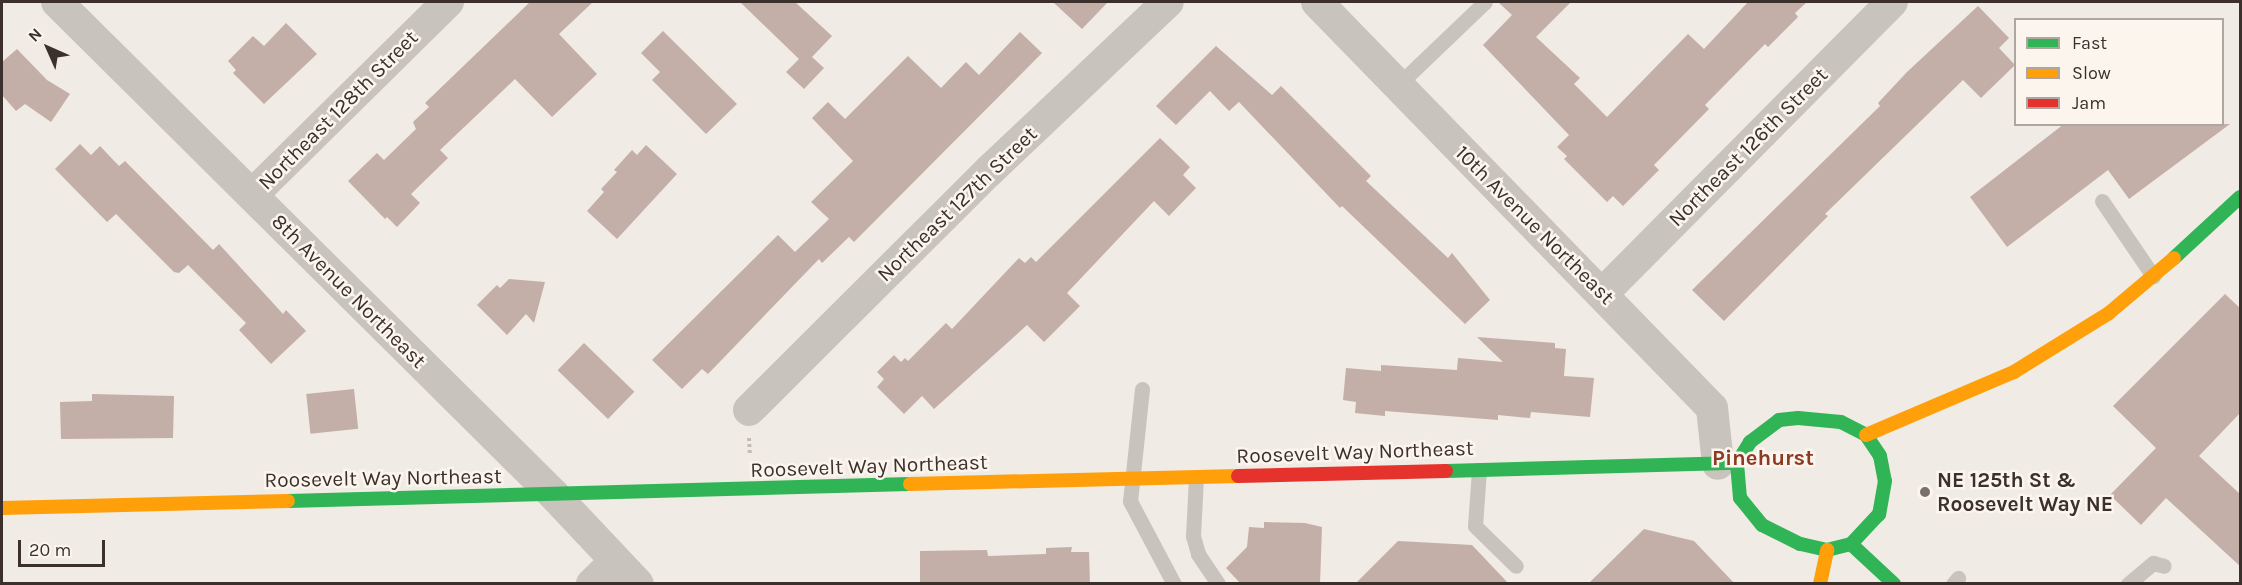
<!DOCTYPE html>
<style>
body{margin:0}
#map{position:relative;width:2242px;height:585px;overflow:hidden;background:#f0ebe5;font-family:Karla,sans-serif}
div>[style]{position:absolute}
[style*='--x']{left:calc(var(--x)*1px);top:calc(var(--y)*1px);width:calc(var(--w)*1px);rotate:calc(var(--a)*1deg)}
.building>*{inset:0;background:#c3afa7;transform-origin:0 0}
.path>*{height:4px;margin-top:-2px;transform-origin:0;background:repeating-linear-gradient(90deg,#c2bbb6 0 3px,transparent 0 6px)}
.lane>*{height:15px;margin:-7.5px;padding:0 7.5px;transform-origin:7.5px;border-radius:7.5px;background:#c9c3be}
.street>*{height:32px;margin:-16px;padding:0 16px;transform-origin:16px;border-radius:16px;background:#c9c3be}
.fast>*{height:14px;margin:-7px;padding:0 7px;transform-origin:7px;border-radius:7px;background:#30b455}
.slow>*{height:14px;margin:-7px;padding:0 7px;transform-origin:7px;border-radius:7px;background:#ff9f0a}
.jam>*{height:14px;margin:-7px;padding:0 7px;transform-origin:7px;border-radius:7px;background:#e5322d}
.dots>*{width:16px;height:16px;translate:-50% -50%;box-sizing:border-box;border:3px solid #fbf5ee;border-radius:50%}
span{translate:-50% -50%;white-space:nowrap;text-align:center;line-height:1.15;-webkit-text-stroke:5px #fbf5ee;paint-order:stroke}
.street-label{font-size:21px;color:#3b302b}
.poi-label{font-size:21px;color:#3b302b;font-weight:700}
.left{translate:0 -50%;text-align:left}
.neighbourhood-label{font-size:22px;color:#8c3b22;font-weight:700}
.frame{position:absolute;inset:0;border:3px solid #3b302b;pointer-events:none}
.legend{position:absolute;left:2014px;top:18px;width:210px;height:108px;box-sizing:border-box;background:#fbf5ee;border:2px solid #aea6a0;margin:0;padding:8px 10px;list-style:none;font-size:18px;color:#3b302b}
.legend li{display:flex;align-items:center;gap:12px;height:30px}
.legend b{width:30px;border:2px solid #aea6a0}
.north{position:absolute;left:18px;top:18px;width:60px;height:60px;-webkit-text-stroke:4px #fbf5ee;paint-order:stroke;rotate:315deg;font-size:16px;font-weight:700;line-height:24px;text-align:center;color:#3b302b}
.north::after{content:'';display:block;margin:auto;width:21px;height:27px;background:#3b302b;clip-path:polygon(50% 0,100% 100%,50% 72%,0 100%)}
.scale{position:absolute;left:18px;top:540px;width:87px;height:27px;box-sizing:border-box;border:3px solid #3b302b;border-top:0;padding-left:8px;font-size:18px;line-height:21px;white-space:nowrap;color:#3b302b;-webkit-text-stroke:4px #fbf5ee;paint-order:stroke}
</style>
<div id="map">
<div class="building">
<i style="clip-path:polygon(530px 2px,593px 2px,559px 34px,597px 74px,552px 117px,515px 79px,440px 150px,448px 158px,411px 194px,420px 203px,397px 227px,387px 217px,385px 219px,348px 181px,377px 153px,384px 160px,416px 129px,413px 122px,429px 107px,425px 103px)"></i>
<i style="clip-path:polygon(740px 2px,795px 2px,832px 36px,812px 57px,824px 68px,804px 89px,786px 72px,799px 59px)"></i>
<i style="clip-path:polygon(1053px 2px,1108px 2px,1082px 29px)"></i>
<i style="clip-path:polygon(1498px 2px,1571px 2px,1536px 37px,1580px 78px,1574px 84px,1607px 117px,1688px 34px,1704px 49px,1748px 2px,1807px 2px,1795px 13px,1798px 17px,1768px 47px,1765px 44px,1705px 105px,1709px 109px,1654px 165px,1659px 170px,1623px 206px,1613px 196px,1607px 202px,1564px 159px,1567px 156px,1557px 147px,1569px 135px,1483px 45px,1512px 15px)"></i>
<i style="clip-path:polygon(1978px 6px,2009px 38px,1999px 48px,2015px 65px,1981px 98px,1963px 80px,1825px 214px,1828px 216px,1724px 321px,1692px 290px,1880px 106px,1878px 103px,1907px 72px)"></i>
<i style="clip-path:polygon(286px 23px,317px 54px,264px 104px,233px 73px,236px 70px,228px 61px,253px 36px,264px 46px)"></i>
<i style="clip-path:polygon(663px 31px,737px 104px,706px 134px,652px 80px,660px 72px,641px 53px)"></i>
<i style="clip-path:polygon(1020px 32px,1042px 53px,854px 242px,849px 237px,822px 263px,819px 259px,708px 374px,702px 369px,682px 389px,652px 360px,778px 235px,795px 252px,829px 219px,811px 202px,853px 161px,812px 118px,828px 102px,845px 119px,908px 56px,941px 88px,966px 62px,979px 75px)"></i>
<i style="clip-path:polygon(1216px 46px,1272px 95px,1281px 86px,1371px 176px,1366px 181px,1448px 258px,1452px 253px,1490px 300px,1465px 324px,1342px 206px,1340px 208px,1239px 102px,1229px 111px,1210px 91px,1176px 125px,1156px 106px)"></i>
<i style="clip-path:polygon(17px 49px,47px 80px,70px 94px,51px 122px,25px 104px,16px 111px,2px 95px,2px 62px)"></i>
<i style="clip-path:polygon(2064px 124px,2230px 124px,2129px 199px,2108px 170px,2007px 247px,1970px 197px)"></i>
<i style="clip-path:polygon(1160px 138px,1190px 167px,1183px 175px,1196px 188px,1169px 216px,1154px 201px,1067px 293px,1080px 306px,1044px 342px,1027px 325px,934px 409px,922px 396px,904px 414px,877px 387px,884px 379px,877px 372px,894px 355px,901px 362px,905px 358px,908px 361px,946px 323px,952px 329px,1019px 258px,1025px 263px,1031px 257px,1036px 262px)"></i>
<i style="clip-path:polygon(80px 144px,91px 155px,100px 146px,119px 166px,125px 161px,213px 250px,219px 244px,283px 314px,286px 310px,306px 331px,271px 364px,239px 330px,246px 323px,188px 265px,179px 273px,174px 272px,116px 214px,107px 222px,55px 169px)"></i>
<i style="clip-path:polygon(646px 145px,677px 174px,617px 239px,587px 211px,604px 192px,601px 189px,617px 172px,614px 170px,632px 150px,637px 155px)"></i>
<i style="clip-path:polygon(509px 279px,545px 282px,534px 323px,526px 314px,507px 335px,477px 305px,497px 285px,500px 288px)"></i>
<i style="clip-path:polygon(2225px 294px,2241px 309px,2241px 412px,2199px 456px,2241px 495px,2241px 567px,2166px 498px,2141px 525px,2110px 495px,2156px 448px,2113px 406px)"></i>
<i style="clip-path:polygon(1477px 337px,1555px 343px,1555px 348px,1566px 349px,1564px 376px,1594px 378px,1590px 417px,1531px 412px,1530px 418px,1498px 415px,1498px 420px,1385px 411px,1385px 416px,1355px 413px,1356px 402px,1343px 400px,1346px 368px,1381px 371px,1381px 365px,1457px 370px,1458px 358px,1503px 362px)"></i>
<i style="left:584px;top:343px;width:70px;height:38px;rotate:44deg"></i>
<i style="left:354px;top:389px;width:40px;height:48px;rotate:84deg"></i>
<i style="clip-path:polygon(92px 394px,174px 396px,173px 438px,61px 439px,60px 402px,92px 401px)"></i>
<i style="clip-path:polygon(1264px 522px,1305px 523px,1322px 527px,1320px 584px,1241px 584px,1226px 568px,1247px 547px,1249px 527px,1264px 528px)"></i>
<i style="clip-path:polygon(1644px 529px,1694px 541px,1735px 584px,1588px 584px)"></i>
<i style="clip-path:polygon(1398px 541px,1472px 545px,1509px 584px,1355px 584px)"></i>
<i style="clip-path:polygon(1072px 547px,1071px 552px,1089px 552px,1090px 584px,920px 584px,920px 551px,987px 550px,988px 556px,1046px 554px,1046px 548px)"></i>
</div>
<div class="path">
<i style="--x:749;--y:438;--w:18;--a:87"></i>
</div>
<div class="lane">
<i style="--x:1398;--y:85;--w:120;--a:-43.7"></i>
<i style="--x:2102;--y:201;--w:91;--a:55.8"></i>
<i style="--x:1142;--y:389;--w:113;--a:96.1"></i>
<i style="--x:1130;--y:501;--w:94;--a:62.1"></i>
<i style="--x:1479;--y:470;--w:56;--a:94.1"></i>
<i style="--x:1475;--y:526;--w:57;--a:44.3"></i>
<i style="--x:1196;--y:477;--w:59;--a:92.9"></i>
<i style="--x:1193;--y:536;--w:19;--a:74"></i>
<i style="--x:1198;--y:554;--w:36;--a:56"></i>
<i style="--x:1953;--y:584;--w:8;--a:-50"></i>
<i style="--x:2128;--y:584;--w:33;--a:-40"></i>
<i style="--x:2153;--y:563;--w:11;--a:15"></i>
</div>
<div class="street">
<i style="--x:57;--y:2;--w:700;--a:44.77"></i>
<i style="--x:554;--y:495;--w:122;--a:46.7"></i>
<i style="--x:1317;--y:2;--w:566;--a:45.79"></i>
<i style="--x:1712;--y:408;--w:56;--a:83.9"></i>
<i style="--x:253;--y:194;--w:274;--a:-44.6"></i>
<i style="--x:1603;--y:293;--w:410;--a:-45.2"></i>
<i style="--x:749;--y:410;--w:339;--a:-44.9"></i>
<i style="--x:989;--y:171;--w:246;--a:-43.4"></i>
<i style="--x:592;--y:584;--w:33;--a:-44"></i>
</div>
<div class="fast">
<i style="--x:2174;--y:258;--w:90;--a:-42.7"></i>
<i style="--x:1798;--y:418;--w:43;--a:5.3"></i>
<i style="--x:1841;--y:422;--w:28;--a:27"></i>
<i style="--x:1866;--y:435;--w:25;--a:56"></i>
<i style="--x:1880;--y:456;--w:25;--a:79"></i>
<i style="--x:1885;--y:481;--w:34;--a:100"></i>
<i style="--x:1879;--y:514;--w:41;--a:133"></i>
<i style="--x:1851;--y:544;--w:25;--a:166"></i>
<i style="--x:1827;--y:550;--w:28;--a:-167"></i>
<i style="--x:1800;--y:544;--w:42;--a:-153.4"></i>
<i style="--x:1762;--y:525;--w:35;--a:-129"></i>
<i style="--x:1740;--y:498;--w:35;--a:-95"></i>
<i style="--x:1737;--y:463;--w:25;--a:-58"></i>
<i style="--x:1750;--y:442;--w:36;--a:-37"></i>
<i style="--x:1779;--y:420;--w:19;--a:-6"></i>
<i style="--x:1446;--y:471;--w:291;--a:-1.6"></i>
<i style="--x:288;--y:501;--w:622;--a:-1.57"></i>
<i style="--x:1851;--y:544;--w:59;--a:42.9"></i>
</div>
<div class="slow">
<i style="--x:1866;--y:435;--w:161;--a:-23.1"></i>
<i style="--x:2014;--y:372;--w:112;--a:-31.8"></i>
<i style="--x:2109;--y:313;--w:85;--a:-40.2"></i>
<i style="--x:910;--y:484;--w:328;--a:-1.4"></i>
<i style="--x:2;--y:508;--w:286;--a:-1.4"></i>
<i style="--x:1820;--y:584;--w:35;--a:-78"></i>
</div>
<div class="jam">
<i style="--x:1238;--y:476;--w:208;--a:-1.4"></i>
</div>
<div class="dots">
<i style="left:1925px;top:492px;background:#7a716c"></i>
</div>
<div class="street-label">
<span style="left:338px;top:110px;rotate:-45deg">Northeast 128th Street</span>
<span style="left:1748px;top:147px;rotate:-45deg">Northeast 126th Street</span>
<span style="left:957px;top:204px;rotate:-44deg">Northeast 127th Street</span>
<span style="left:1535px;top:225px;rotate:45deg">10th Avenue Northeast</span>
<span style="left:349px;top:291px;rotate:45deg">8th Avenue Northeast</span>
<span style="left:1355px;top:452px;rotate:-2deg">Roosevelt Way Northeast</span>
<span style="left:869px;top:466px;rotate:-2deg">Roosevelt Way Northeast</span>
<span style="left:383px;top:478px;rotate:-1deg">Roosevelt Way Northeast</span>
</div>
<div class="poi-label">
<span class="left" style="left:1937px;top:492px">NE 125th St &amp;<br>Roosevelt Way NE</span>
</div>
<div class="neighbourhood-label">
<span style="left:1763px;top:459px">Pinehurst</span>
</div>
<div class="frame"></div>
<ul class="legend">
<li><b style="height:8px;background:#30b455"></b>Fast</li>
<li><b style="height:8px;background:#ff9f0a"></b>Slow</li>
<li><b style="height:8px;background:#e5322d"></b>Jam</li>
</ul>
<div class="north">N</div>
<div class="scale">20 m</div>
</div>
